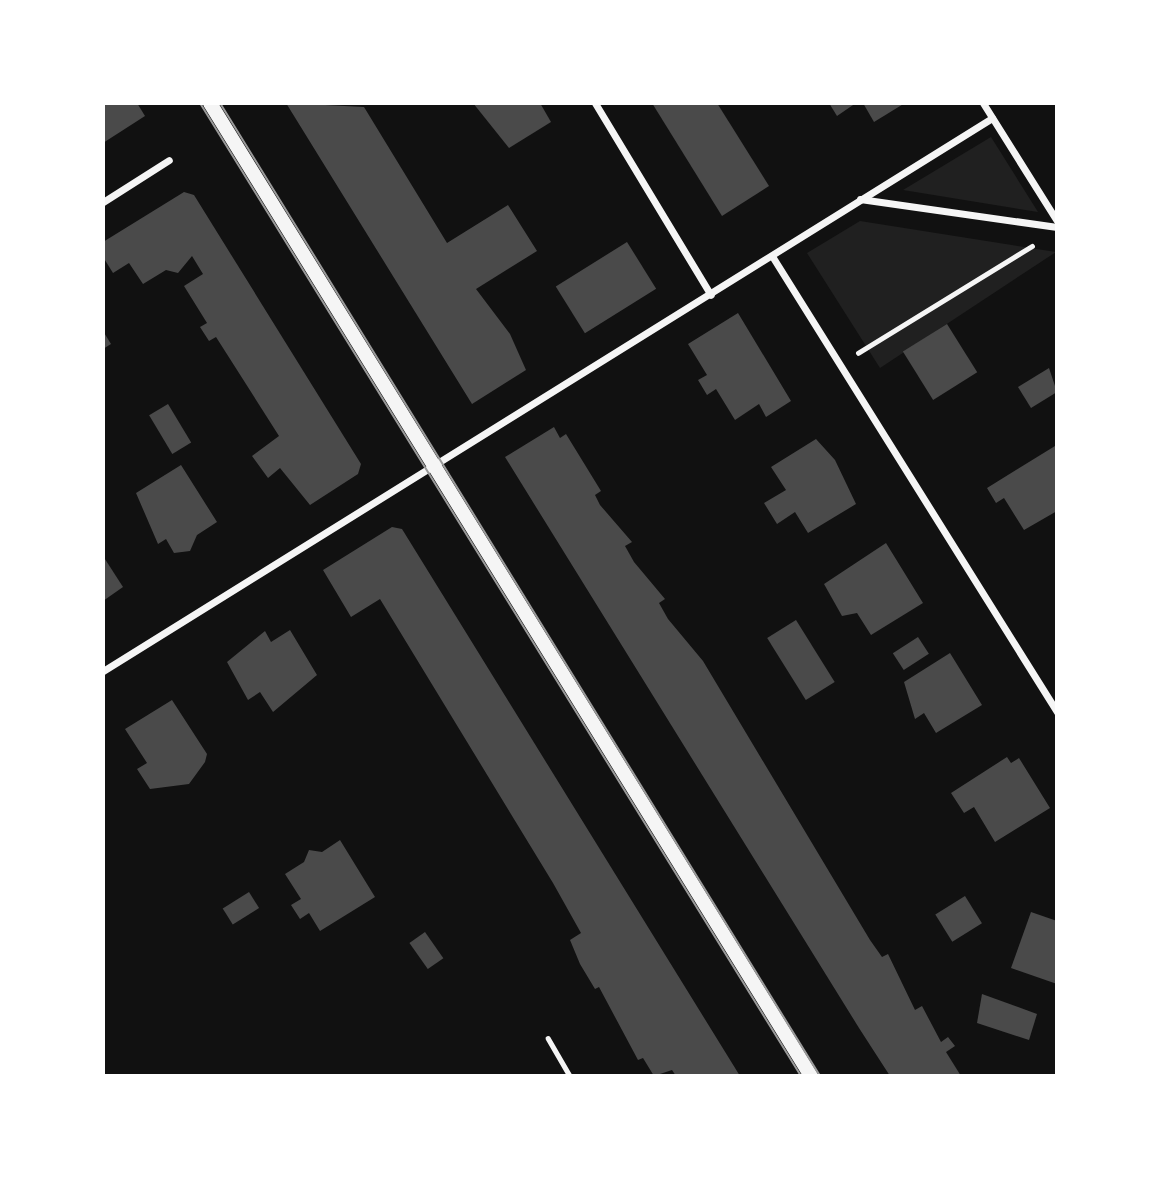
<!DOCTYPE html>
<style>
body{margin:0}
#map{position:relative;width:1160px;height:1179px;overflow:hidden;background:#111;font-family:Figtree,sans-serif}
div>[style]{position:absolute}
[style*='--x']{left:calc(var(--x)*1px);top:calc(var(--y)*1px);width:calc(var(--w)*1px);rotate:calc(var(--a)*1deg)}
.green>*{inset:0;background:#202020}
.building>*{inset:0;background:#4a4a4a;transform-origin:0 0}
.path>*{height:4.5px;margin:-2.25px;padding:0 2.25px;transform-origin:2.25px;border-radius:2.25px;background:#f5f5f5}
.minor>*{height:7px;margin:-3.5px;padding:0 3.5px;transform-origin:3.5px;border-radius:3.5px;background:#f5f5f5}
.secondary>*{height:14px;margin:-7px;padding:0 7px;transform-origin:7px;border-radius:7px;background:#f5f5f5}
.tram>*{height:2px;margin:-1px;padding:0 1px;transform-origin:1px;border-radius:1px;background:#9a9a9a}
span{translate:-50% -50%;white-space:nowrap;text-align:center;line-height:1.15;-webkit-text-stroke:7px #fff;paint-order:stroke}
.frame{position:absolute;inset:0;border:105px solid #fff;pointer-events:none}
</style>
<div id="map">
<div class="green">
<i style="clip-path:polygon(991px 137px,1038px 212px,903px 190px)"></i>
<i style="clip-path:polygon(860px 221px,1056px 252px,880px 368px,807px 253px)"></i>
</div>
<div class="building">
<i style="clip-path:polygon(103px 103px,137px 103px,145px 116px,103px 143px)"></i>
<i style="clip-path:polygon(286px 103px,364px 107px,447px 243px,508px 205px,537px 251px,476px 289px,510px 334px,526px 370px,472px 404px)"></i>
<i style="clip-path:polygon(473px 103px,540px 103px,551px 122px,509px 148px)"></i>
<i style="clip-path:polygon(652px 103px,717px 103px,769px 186px,722px 216px)"></i>
<i style="clip-path:polygon(829px 103px,856px 103px,837px 116px)"></i>
<i style="clip-path:polygon(863px 103px,905px 103px,874px 122px)"></i>
<i style="clip-path:polygon(184px 192px,194px 195px,361px 464px,358px 474px,310px 505px,280px 468px,268px 478px,252px 456px,279px 436px,216px 337px,209px 341px,200px 327px,207px 323px,184px 286px,203px 274px,192px 256px,178px 273px,166px 270px,143px 284px,129px 263px,113px 273px,103px 257px,103px 242px)"></i>
<i style="left:627px;top:242px;width:55px;height:84px;rotate:58deg"></i>
<i style="clip-path:polygon(738px 313px,791px 401px,766px 417px,759px 404px,735px 420px,716px 389px,707px 395px,698px 380px,707px 375px,688px 344px)"></i>
<i style="left:947px;top:324px;width:57px;height:52px;rotate:58deg"></i>
<i style="clip-path:polygon(103px 331px,111px 344px,103px 349px)"></i>
<i style="clip-path:polygon(1049px 368px,1057px 392px,1031px 408px,1018px 387px)"></i>
<i style="left:168px;top:404px;width:45px;height:22px;rotate:59deg"></i>
<i style="clip-path:polygon(554px 427px,560px 438px,566px 434px,601px 491px,595px 495px,600px 505px,632px 542px,625px 546px,634px 562px,665px 599px,659px 603px,668px 619px,703px 661px,870px 940px,882px 957px,888px 954px,915px 1010px,922px 1006px,941px 1042px,948px 1037px,955px 1046px,946px 1052px,961px 1076px,890px 1076px,859px 1028px,505px 457px)"></i>
<i style="clip-path:polygon(816px 439px,835px 460px,856px 504px,808px 533px,795px 512px,777px 524px,764px 503px,786px 490px,771px 467px)"></i>
<i style="clip-path:polygon(1055px 446px,1057px 511px,1024px 530px,1004px 498px,996px 503px,987px 488px)"></i>
<i style="clip-path:polygon(181px 465px,217px 522px,197px 535px,190px 551px,174px 553px,166px 539px,158px 544px,136px 493px)"></i>
<i style="clip-path:polygon(392px 527px,402px 529px,740px 1076px,676px 1076px,672px 1070px,654px 1076px,643px 1058px,638px 1060px,599px 987px,595px 989px,580px 964px,570px 940px,581px 933px,553px 883px,380px 599px,351px 617px,323px 570px)"></i>
<i style="clip-path:polygon(886px 543px,923px 603px,871px 635px,857px 613px,842px 616px,824px 584px)"></i>
<i style="clip-path:polygon(103px 556px,123px 587px,103px 601px)"></i>
<i style="left:796px;top:620px;width:73px;height:34px;rotate:58deg"></i>
<i style="clip-path:polygon(290px 630px,317px 675px,273px 712px,260px 692px,248px 700px,227px 662px,265px 631px,271px 642px)"></i>
<i style="left:918px;top:637px;width:20px;height:30px;rotate:57deg"></i>
<i style="clip-path:polygon(950px 653px,982px 705px,936px 733px,924px 713px,915px 719px,904px 682px)"></i>
<i style="clip-path:polygon(172px 700px,207px 754px,205px 762px,189px 784px,150px 789px,137px 769px,147px 763px,125px 729px)"></i>
<i style="clip-path:polygon(1007px 757px,1011px 763px,1019px 758px,1050px 808px,995px 842px,974px 807px,964px 813px,951px 793px)"></i>
<i style="clip-path:polygon(340px 840px,375px 897px,320px 931px,309px 913px,300px 919px,291px 905px,301px 899px,285px 874px,304px 862px,309px 850px,322px 852px)"></i>
<i style="left:249px;top:892px;width:19px;height:31px;rotate:58deg"></i>
<i style="left:965px;top:896px;width:32px;height:35px;rotate:58deg"></i>
<i style="clip-path:polygon(1031px 912px,1057px 921px,1057px 984px,1011px 968px)"></i>
<i style="left:425px;top:932px;width:32px;height:19px;rotate:55deg"></i>
<i style="clip-path:polygon(982px 994px,1037px 1014px,1029px 1040px,977px 1023px)"></i>
</div>
<div class="path">
<i style="--x:858;--y:353;--w:204;--a:-31.6"></i>
<i style="--x:548;--y:1038;--w:44;--a:59.9"></i>
</div>
<div class="minor">
<i style="--x:595;--y:103;--w:224;--a:58.9"></i>
<i style="--x:983;--y:103;--w:139;--a:57.9"></i>
<i style="--x:860;--y:199;--w:199;--a:8.1"></i>
<i style="--x:103;--y:202;--w:78;--a:-32.5"></i>
<i style="--x:772;--y:256;--w:538;--a:57.99"></i>
<i style="--x:103;--y:671;--w:1047;--a:-31.88"></i>
</div>
<div class="secondary">
<i style="--x:210;--y:103;--w:1144;--a:58.3"></i>
</div>
<div class="tram">
<i style="--x:200;--y:103;--w:1144;--a:58.3"></i>
<i style="--x:220;--y:103;--w:1143;--a:58.34"></i>
</div>
<div class="frame"></div>
</div>
